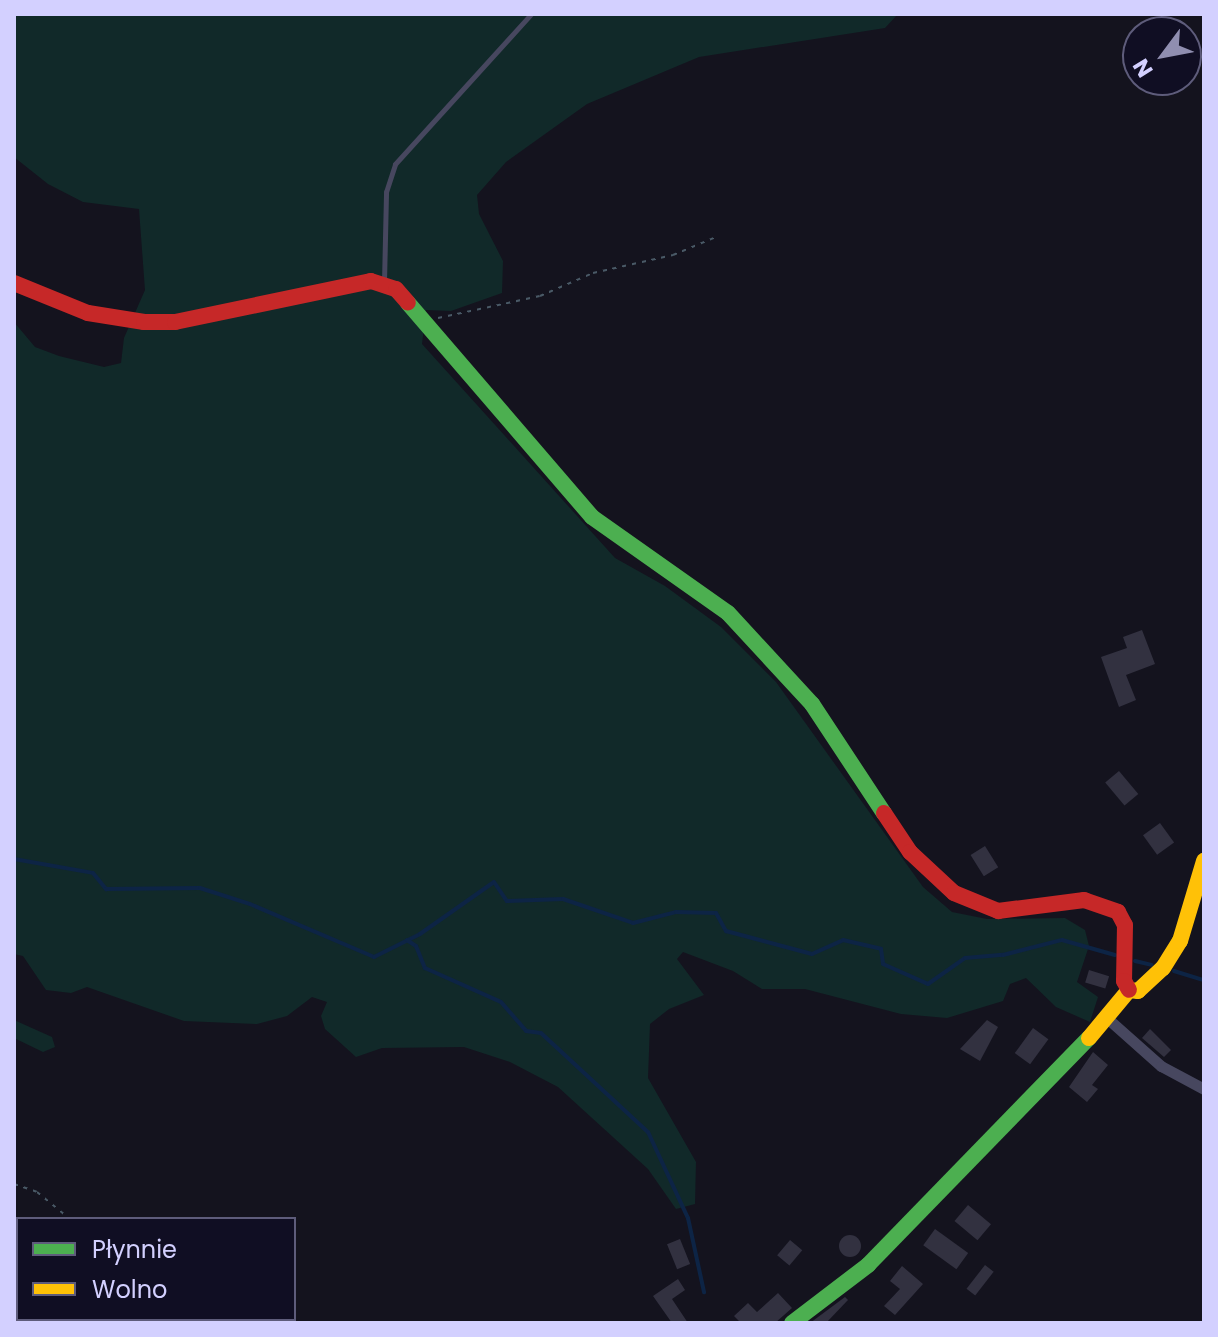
<!DOCTYPE html>
<meta charset="utf-8">
<style>
body{margin:0}
#map{position:relative;width:1218px;height:1337px;overflow:hidden;background:#14131e;font-family:Poppins,sans-serif}
div>[style]{position:absolute}
[style*='--x']{left:calc(var(--x)*1px);top:calc(var(--y)*1px);width:calc(var(--w)*1px);rotate:calc(var(--a)*1deg)}
.green>*{inset:0;background:#112929}
.stream>*{height:4px;margin:-2px;padding:0 2px;transform-origin:2px;border-radius:2px;background:#0d2445}
.building>*{inset:0;background:#323140;transform-origin:0 0}
.round{border-radius:50%}
.path>*{height:2px;margin-top:-1px;transform-origin:0;background:repeating-linear-gradient(90deg,#495966 0 4px,transparent 0 10px)}
.lane>*{height:5px;margin:-2.5px;padding:0 2.5px;transform-origin:2.5px;border-radius:2.5px;background:#47475f}
.street>*{height:11px;margin:-5.5px;padding:0 5.5px;transform-origin:5.5px;border-radius:5.5px;background:#47475f}
.fast>*{height:16px;margin:-8px;padding:0 8px;transform-origin:8px;border-radius:8px;background:#4caf50}
.slow>*{height:16px;margin:-8px;padding:0 8px;transform-origin:8px;border-radius:8px;background:#ffc107}
.jam>*{height:16px;margin:-8px;padding:0 8px;transform-origin:8px;border-radius:8px;background:#c62828}
span{translate:-50% -50%;white-space:nowrap;text-align:center;line-height:1.15;-webkit-text-stroke:6px #100e23;paint-order:stroke}
.frame{position:absolute;inset:0;border:16px solid #d3d0ff;pointer-events:none}
.legend{position:absolute;left:16px;top:1217px;width:280px;height:104px;box-sizing:border-box;background:#100e23;border:2px solid #5e5c7b;margin:0;padding:10px 14px;list-style:none;font-size:24px;color:#d3d0ff}
.legend li{display:flex;align-items:center;gap:16px;height:40px}
.legend b{width:40px;border:2px solid #5e5c7b}
.north{position:absolute;left:1122px;top:16px;width:80px;height:80px;box-sizing:border-box;background:#100e23;border:2px solid #5e5c7b;border-radius:50%;rotate:238deg;font-size:22px;font-weight:700;line-height:32px;text-align:center;color:#d3d0ff}
.north::after{content:'';display:block;margin:auto;width:28px;height:36px;background:#908eb0;clip-path:polygon(50% 0,100% 100%,50% 72%,0 100%)}
</style>
<div id="map">
<div class="green">
<i style="clip-path:polygon(14px 14px,898px 14px,885px 28px,699px 57px,587px 104px,506px 162px,477px 195px,479px 214px,503px 261px,502px 293px,451px 311px,426px 310px,422px 344px,615px 558px,665px 586px,721px 627px,776px 682px,923px 887px,952px 912px,987px 919px,1065px 918px,1085px 930px,1089px 946px,1077px 982px,1098px 997px,1090px 1022px,1056px 1007px,1026px 978px,1010px 984px,1003px 1001px,947px 1018px,901px 1014px,805px 989px,762px 989px,733px 971px,683px 952px,677px 959px,704px 995px,669px 1009px,650px 1024px,648px 1078px,696px 1162px,695px 1204px,676px 1209px,648px 1169px,558px 1087px,510px 1062px,464px 1047px,382px 1048px,356px 1057px,325px 1029px,321px 1016px,327px 1002px,312px 997px,287px 1016px,257px 1024px,184px 1021px,87px 987px,71px 993px,46px 990px,23px 956px,14px 954px,14px 322px,35px 347px,59px 356px,104px 367px,121px 363px,124px 338px,145px 290px,139px 209px,83px 202px,48px 184px,14px 157px)"></i>
<i style="clip-path:polygon(14px 1020px,52px 1037px,55px 1047px,43px 1052px,14px 1038px)"></i>
</div>
<div class="stream">
<i style="--x:14;--y:859;--w:80;--a:10"></i>
<i style="--x:93;--y:873;--w:21;--a:51"></i>
<i style="--x:106;--y:889;--w:94;--a:-0.6"></i>
<i style="--x:200;--y:888;--w:52;--a:17.7"></i>
<i style="--x:250;--y:904;--w:135;--a:23.1"></i>
<i style="--x:374;--y:957;--w:51;--a:-26.6"></i>
<i style="--x:420;--y:934;--w:90;--a:-35.1"></i>
<i style="--x:494;--y:882;--w:23;--a:56"></i>
<i style="--x:507;--y:901;--w:56;--a:-2"></i>
<i style="--x:563;--y:899;--w:74;--a:18.9"></i>
<i style="--x:633;--y:923;--w:44;--a:-14.3"></i>
<i style="--x:676;--y:912;--w:40;--a:1.4"></i>
<i style="--x:716;--y:913;--w:21;--a:61"></i>
<i style="--x:726;--y:931;--w:89;--a:15"></i>
<i style="--x:812;--y:954;--w:34;--a:-24"></i>
<i style="--x:843;--y:940;--w:39;--a:13"></i>
<i style="--x:881;--y:949;--w:15;--a:82"></i>
<i style="--x:883;--y:964;--w:49;--a:24"></i>
<i style="--x:928;--y:984;--w:45;--a:-35.1"></i>
<i style="--x:965;--y:958;--w:38;--a:-5"></i>
<i style="--x:1003;--y:955;--w:61;--a:-14.3"></i>
<i style="--x:1062;--y:940;--w:55;--a:15.8"></i>
<i style="--x:407;--y:940;--w:11;--a:34"></i>
<i style="--x:416;--y:946;--w:24;--a:68"></i>
<i style="--x:425;--y:968;--w:83;--a:24.1"></i>
<i style="--x:501;--y:1002;--w:38;--a:49"></i>
<i style="--x:526;--y:1031;--w:15;--a:8"></i>
<i style="--x:541;--y:1033;--w:146;--a:42.8"></i>
<i style="--x:648;--y:1132;--w:95;--a:65.1"></i>
<i style="--x:688;--y:1218;--w:76;--a:77.8"></i>
<i style="--x:1135;--y:961;--w:17;--a:13"></i>
<i style="--x:1174;--y:971;--w:31;--a:17"></i>
</div>
<div class="building">
<i style="clip-path:polygon(1142px 630px,1155px 664px,1126px 675px,1136px 700px,1119px 707px,1101px 657px,1127px 648px,1123px 637px)"></i>
<i style="left:1119px;top:771px;width:30px;height:18px;rotate:50deg"></i>
<i style="left:1160px;top:823px;width:24px;height:21px;rotate:54deg"></i>
<i style="left:985px;top:846px;width:25px;height:17px;rotate:58deg"></i>
<i style="left:1089px;top:970px;width:21px;height:13px;rotate:17deg"></i>
<i style="clip-path:polygon(987px 1020px,998px 1027px,980px 1061px,960px 1049px)"></i>
<i style="left:1033px;top:1028px;width:19px;height:31px;rotate:36deg"></i>
<i style="clip-path:polygon(1150px 1029px,1171px 1050px,1164px 1057px,1142px 1038px)"></i>
<i style="clip-path:polygon(1093px 1052px,1108px 1065px,1092px 1085px,1098px 1089px,1087px 1102px,1069px 1087px)"></i>
<i style="left:968px;top:1205px;width:30px;height:21px;rotate:40deg"></i>
<i style="left:935px;top:1229px;width:41px;height:20px;rotate:36deg"></i>
<i class="round" style="left:839px;top:1235px;width:22px;height:22px"></i>
<i style="left:680px;top:1239px;width:27px;height:14px;rotate:68deg"></i>
<i style="left:790px;top:1240px;width:16px;height:20px;rotate:40deg"></i>
<i style="left:985px;top:1265px;width:11px;height:30px;rotate:38deg"></i>
<i style="clip-path:polygon(902px 1266px,923px 1284px,895px 1315px,884px 1306px,900px 1289px,890px 1281px)"></i>
<i style="clip-path:polygon(678px 1279px,685px 1290px,672px 1299px,688px 1323px,672px 1323px,653px 1296px)"></i>
<i style="clip-path:polygon(778px 1293px,792px 1308px,775px 1323px,741px 1323px,734px 1316px,748px 1303px,757px 1312px)"></i>
<i style="clip-path:polygon(845px 1297px,848px 1300px,826px 1323px,810px 1323px)"></i>
</div>
<div class="path">
<i style="--x:438;--y:318;--w:104;--a:-12.2"></i>
<i style="--x:540;--y:296;--w:58;--a:-23.5"></i>
<i style="--x:593;--y:273;--w:82;--a:-12.7"></i>
<i style="--x:673;--y:255;--w:47;--a:-22.7"></i>
<i style="--x:14;--y:1184;--w:24;--a:19"></i>
<i style="--x:37;--y:1192;--w:43;--a:39.3"></i>
<i style="--x:202;--y:1319;--w:8;--a:30"></i>
</div>
<div class="lane">
<i style="--x:384;--y:282;--w:90;--a:-88.7"></i>
<i style="--x:386;--y:192;--w:29;--a:-72"></i>
<i style="--x:395;--y:164;--w:202;--a:-47.8"></i>
</div>
<div class="street">
<i style="--x:1108;--y:1019;--w:71;--a:41.6"></i>
<i style="--x:1161;--y:1066;--w:49;--a:28.1"></i>
</div>
<div class="fast">
<i style="--x:408;--y:303;--w:282;--a:49.3"></i>
<i style="--x:592;--y:517;--w:166;--a:35.2"></i>
<i style="--x:728;--y:613;--w:124;--a:47.3"></i>
<i style="--x:812;--y:704;--w:131;--a:56.6"></i>
<i style="--x:792;--y:1323;--w:96;--a:-37.3"></i>
<i style="--x:868;--y:1265;--w:317;--a:-45.8"></i>
</div>
<div class="slow">
<i style="--x:1089;--y:1038;--w:62;--a:-50.2"></i>
<i style="--x:1129;--y:990;--w:9;--a:6"></i>
<i style="--x:1138;--y:991;--w:34;--a:-43"></i>
<i style="--x:1163;--y:968;--w:32;--a:-58"></i>
<i style="--x:1180;--y:941;--w:84;--a:-73.3"></i>
</div>
<div class="jam">
<i style="--x:14;--y:283;--w:80;--a:22.1"></i>
<i style="--x:88;--y:313;--w:57;--a:9.1"></i>
<i style="--x:144;--y:322;--w:31;--a:0"></i>
<i style="--x:175;--y:322;--w:200;--a:-11.8"></i>
<i style="--x:371;--y:281;--w:26;--a:18"></i>
<i style="--x:396;--y:289;--w:18;--a:49"></i>
<i style="--x:884;--y:813;--w:47;--a:56.3"></i>
<i style="--x:910;--y:852;--w:60;--a:43"></i>
<i style="--x:954;--y:893;--w:48;--a:22.2"></i>
<i style="--x:998;--y:911;--w:87;--a:-7.3"></i>
<i style="--x:1084;--y:900;--w:36;--a:19"></i>
<i style="--x:1118;--y:912;--w:15;--a:62"></i>
<i style="--x:1125;--y:925;--w:56;--a:91"></i>
<i style="--x:1124;--y:981;--w:10;--a:61"></i>
</div>
<div class="frame"></div>
<ul class="legend">
<li><b style="height:10px;background:#4caf50"></b>Płynnie</li>
<li><b style="height:10px;background:#ffc107"></b>Wolno</li>
</ul>
<div class="north">N</div>
</div>
